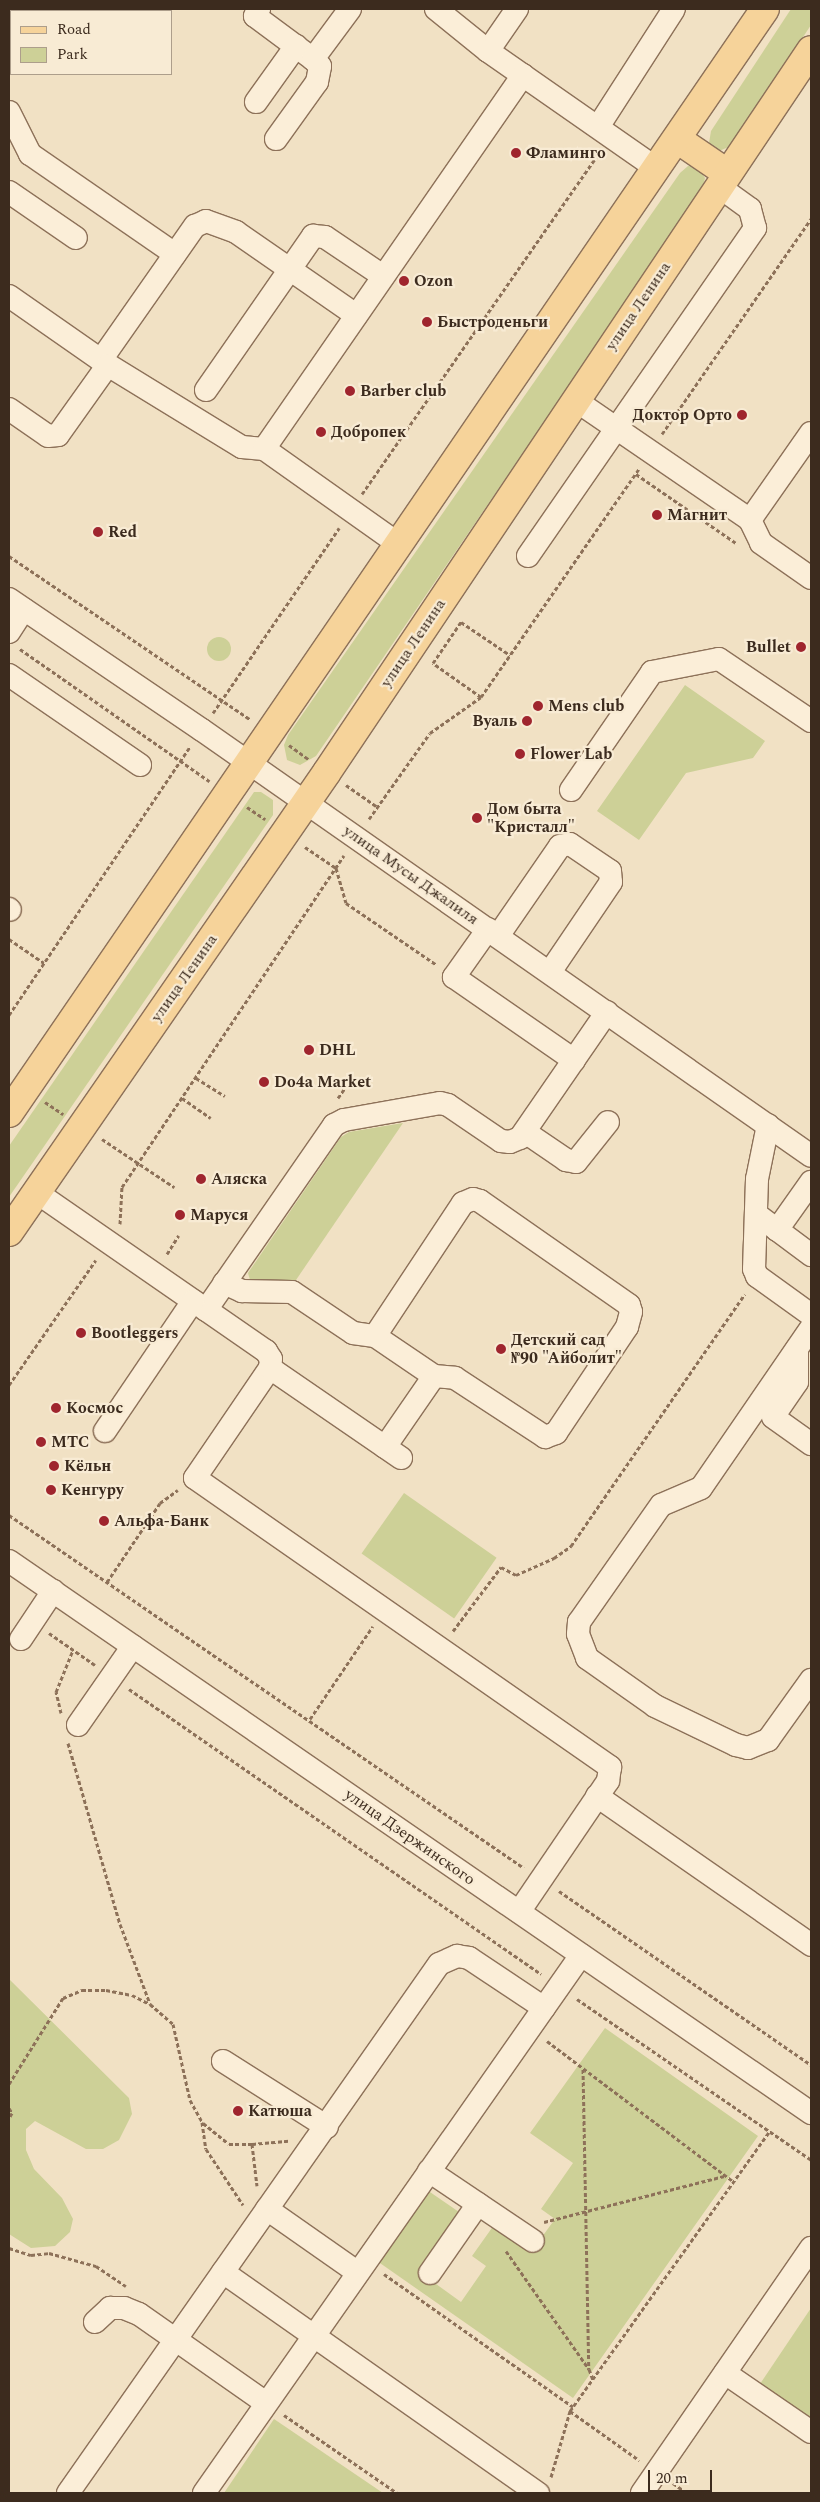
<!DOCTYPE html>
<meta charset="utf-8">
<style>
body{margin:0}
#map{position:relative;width:820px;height:2502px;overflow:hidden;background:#f1e1c4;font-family:Spectral,serif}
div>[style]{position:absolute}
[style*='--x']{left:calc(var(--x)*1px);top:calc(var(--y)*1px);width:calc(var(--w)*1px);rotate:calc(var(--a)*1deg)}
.green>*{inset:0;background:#cdd097;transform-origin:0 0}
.round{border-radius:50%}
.path>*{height:3px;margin-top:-1.5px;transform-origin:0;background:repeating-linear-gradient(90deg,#8d7159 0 4px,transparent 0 6.5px)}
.roads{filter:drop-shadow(1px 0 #8d7159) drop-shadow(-1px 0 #8d7159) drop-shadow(0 1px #8d7159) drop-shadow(0 -1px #8d7159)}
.minor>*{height:22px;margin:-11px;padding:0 11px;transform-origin:11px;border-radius:11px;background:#fbeed8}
.major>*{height:28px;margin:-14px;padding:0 14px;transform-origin:14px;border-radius:14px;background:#f6d39a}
.dots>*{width:14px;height:14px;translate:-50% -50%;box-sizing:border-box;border:2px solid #f8ebd4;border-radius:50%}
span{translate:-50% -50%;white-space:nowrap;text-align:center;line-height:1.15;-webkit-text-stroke:4.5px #f8ebd4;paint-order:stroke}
.poi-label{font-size:16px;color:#3c2b1e;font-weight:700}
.left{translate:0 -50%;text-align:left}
.right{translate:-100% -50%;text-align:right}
.street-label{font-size:16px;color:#3c2b1e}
.frame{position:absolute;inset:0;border:10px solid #3c2b1e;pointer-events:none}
.legend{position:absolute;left:10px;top:10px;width:162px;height:65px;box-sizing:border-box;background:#f8ebd4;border:1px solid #ad9e8b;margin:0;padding:6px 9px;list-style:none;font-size:15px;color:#3c2b1e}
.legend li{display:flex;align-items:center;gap:10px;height:25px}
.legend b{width:25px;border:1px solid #ad9e8b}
.scale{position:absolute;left:648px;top:2470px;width:64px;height:22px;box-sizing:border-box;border:2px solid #3c2b1e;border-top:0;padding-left:6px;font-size:15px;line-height:18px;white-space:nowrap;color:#3c2b1e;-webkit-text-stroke:4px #f8ebd4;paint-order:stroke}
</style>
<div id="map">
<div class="green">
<i style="clip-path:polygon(791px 9px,811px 9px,811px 25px,731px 146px,719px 151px,709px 143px,711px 131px)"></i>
<i style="clip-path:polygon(696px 165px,705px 178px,702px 191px,316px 756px,300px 765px,287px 760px,284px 745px,288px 735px,680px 173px,688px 166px)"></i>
<i class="round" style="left:207px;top:637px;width:24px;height:24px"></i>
<i style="clip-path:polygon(685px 685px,765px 741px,753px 758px,686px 773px,639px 840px,597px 811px)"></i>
<i style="clip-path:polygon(254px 792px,261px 792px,273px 800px,273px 815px,9px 1197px,9px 1146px)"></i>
<i style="clip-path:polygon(403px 1123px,296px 1280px,250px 1280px,248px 1273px,341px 1137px,349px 1132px)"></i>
<i style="left:404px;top:1493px;width:113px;height:74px;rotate:35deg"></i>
<i style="clip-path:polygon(9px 1979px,129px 2098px,132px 2114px,119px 2140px,103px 2149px,86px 2149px,35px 2121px,26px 2129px,26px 2150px,34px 2169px,62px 2198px,73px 2219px,70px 2232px,55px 2246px,31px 2248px,9px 2234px)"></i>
<i style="clip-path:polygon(605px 2028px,758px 2136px,573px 2398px,377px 2261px,427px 2190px,459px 2212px,418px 2271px,461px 2302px,486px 2266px,472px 2256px,494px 2225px,531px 2252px,555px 2219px,541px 2209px,573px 2163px,530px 2133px)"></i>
<i style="clip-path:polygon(811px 2308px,811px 2423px,758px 2387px)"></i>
<i style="clip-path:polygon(274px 2419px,383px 2493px,224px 2493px)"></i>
</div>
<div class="path">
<i style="--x:662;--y:434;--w:262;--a:-55.3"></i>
<i style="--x:636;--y:474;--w:121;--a:34.6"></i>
<i style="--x:362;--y:494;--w:414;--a:-55.2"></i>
<i style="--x:9;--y:556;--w:291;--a:34.1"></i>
<i style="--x:20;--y:649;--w:231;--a:34.9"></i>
<i style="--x:481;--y:697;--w:59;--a:-144.7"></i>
<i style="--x:433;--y:663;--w:50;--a:-55.7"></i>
<i style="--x:461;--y:622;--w:59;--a:34"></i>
<i style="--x:213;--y:713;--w:224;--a:-55.7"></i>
<i style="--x:289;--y:745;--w:24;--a:36"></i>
<i style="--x:346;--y:785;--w:38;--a:35"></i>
<i style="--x:247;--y:807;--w:22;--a:34"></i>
<i style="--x:369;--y:819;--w:105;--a:-54.7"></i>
<i style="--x:430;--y:733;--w:62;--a:-35.2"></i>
<i style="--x:481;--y:697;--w:277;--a:-55.3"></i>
<i style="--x:305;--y:847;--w:37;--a:34"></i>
<i style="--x:336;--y:868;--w:36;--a:74"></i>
<i style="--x:346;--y:903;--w:110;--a:34.3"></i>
<i style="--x:9;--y:939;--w:42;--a:34.4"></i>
<i style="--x:9;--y:1015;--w:323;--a:-56"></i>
<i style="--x:196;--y:1078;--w:34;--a:32"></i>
<i style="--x:182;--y:1098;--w:35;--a:35"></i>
<i style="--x:338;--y:1098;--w:12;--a:-55"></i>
<i style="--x:45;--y:1102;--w:22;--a:34"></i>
<i style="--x:102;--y:1139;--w:87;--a:33.7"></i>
<i style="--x:120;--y:1224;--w:37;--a:-87"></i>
<i style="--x:122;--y:1187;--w:399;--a:-56.2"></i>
<i style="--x:167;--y:1254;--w:22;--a:-58"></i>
<i style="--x:9;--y:1385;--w:152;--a:-55.2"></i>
<i style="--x:9;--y:1515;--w:624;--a:34.43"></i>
<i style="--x:107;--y:1582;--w:95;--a:-56.1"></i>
<i style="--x:160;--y:1503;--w:22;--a:-36"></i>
<i style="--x:453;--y:1631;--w:80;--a:-53.1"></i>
<i style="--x:501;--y:1567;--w:17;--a:28"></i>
<i style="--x:516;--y:1575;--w:42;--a:-24.1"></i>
<i style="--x:554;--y:1558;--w:21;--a:-35"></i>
<i style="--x:571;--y:1546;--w:306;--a:-55.4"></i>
<i style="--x:49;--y:1633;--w:56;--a:34.8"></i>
<i style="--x:129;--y:1689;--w:501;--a:34.67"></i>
<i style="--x:61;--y:1713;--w:22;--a:-103"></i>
<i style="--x:56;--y:1692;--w:45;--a:-68"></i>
<i style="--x:310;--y:1719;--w:112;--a:-55.9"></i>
<i style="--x:68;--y:1743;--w:188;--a:74"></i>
<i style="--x:120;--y:1924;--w:85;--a:69.4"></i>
<i style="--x:559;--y:1891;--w:306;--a:34.6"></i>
<i style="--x:577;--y:1999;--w:284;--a:34.5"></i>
<i style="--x:547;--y:2041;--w:234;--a:37"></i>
<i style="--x:583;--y:2069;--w:300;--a:88.9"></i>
<i style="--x:589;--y:2369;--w:12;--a:70"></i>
<i style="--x:9;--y:2084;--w:102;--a:-57.9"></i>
<i style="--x:63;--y:1998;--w:21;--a:-23"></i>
<i style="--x:82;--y:1990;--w:24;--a:0"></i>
<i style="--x:106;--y:1990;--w:26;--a:11"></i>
<i style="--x:132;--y:1995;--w:20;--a:27"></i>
<i style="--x:150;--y:2004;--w:30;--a:41"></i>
<i style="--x:173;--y:2024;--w:78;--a:77.4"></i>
<i style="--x:190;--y:2100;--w:25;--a:61"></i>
<i style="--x:202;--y:2122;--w:27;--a:82"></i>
<i style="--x:206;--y:2149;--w:67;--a:56.5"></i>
<i style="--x:9;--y:2108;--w:6;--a:59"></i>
<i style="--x:12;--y:2113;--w:6;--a:121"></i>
<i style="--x:203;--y:2123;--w:33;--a:39"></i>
<i style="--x:229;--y:2144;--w:23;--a:0"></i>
<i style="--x:252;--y:2144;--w:42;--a:83.2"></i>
<i style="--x:252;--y:2144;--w:37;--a:-5"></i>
<i style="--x:544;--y:2222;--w:187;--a:-14.3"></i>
<i style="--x:9;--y:2248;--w:23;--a:18"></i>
<i style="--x:31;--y:2255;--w:18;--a:-6"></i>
<i style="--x:49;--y:2253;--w:49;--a:15.5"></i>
<i style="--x:96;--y:2266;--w:36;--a:34"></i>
<i style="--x:506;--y:2251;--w:144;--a:54.9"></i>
<i style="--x:384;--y:2274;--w:231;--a:35.1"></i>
<i style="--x:570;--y:2411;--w:85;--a:35.4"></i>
<i style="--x:284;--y:2415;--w:137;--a:34.6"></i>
<i style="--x:551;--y:2477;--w:69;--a:-73.9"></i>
<i style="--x:570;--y:2411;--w:343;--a:-54.5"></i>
<i style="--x:673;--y:2483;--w:17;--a:36"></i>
</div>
<div class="roads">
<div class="minor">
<i style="--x:120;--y:9;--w:4;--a:27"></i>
<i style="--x:259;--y:9;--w:8;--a:120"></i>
<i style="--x:255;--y:16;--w:72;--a:36.6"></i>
<i style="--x:436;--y:9;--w:67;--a:38.9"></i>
<i style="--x:517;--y:9;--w:51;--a:124.6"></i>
<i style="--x:488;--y:51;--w:205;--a:34.9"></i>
<i style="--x:256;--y:102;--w:69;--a:-54.5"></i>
<i style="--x:9;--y:112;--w:47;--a:63.4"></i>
<i style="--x:30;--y:154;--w:176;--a:34.6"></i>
<i style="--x:598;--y:127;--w:140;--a:-57.2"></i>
<i style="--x:276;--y:139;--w:70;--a:-54.3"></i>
<i style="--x:317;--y:82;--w:16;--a:-79"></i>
<i style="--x:320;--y:66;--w:10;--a:-135"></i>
<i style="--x:313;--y:59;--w:62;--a:-53.5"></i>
<i style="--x:9;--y:192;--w:81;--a:34.5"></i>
<i style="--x:9;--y:296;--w:121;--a:34.9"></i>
<i style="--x:101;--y:360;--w:164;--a:-55"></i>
<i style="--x:195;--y:226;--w:12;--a:-24"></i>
<i style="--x:206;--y:221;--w:32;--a:20"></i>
<i style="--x:236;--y:232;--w:146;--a:34.7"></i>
<i style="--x:206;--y:390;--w:188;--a:-55.2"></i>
<i style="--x:313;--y:236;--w:12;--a:5"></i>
<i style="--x:325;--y:237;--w:70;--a:33.9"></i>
<i style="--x:575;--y:400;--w:212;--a:34.4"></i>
<i style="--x:750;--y:520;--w:25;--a:64"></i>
<i style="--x:761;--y:543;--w:61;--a:35"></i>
<i style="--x:9;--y:409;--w:47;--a:34.7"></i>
<i style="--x:48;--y:436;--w:10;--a:-6"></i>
<i style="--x:58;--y:435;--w:86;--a:-54.5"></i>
<i style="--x:108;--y:365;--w:157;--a:31.5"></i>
<i style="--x:242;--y:447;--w:22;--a:5"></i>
<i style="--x:750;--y:520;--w:106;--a:-55"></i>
<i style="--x:397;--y:543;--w:163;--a:-144.7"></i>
<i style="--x:264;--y:449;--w:455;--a:-55.3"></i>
<i style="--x:528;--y:556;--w:399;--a:-55.3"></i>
<i style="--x:755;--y:228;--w:20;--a:-105"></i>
<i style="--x:750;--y:209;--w:39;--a:-144"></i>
<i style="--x:9;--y:599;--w:233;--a:34.2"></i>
<i style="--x:202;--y:730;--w:743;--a:34.97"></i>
<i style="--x:9;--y:632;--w:27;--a:-57"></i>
<i style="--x:9;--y:675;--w:159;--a:34.5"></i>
<i style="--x:571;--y:790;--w:143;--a:-55.5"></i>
<i style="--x:652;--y:672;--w:68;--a:-11"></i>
<i style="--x:719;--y:659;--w:111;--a:34"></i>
<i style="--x:9;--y:909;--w:1;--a:45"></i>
<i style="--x:488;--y:929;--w:59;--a:125.3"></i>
<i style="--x:454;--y:977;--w:146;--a:34.7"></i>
<i style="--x:498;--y:936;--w:109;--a:-55.4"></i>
<i style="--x:560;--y:846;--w:10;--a:-11"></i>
<i style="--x:570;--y:844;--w:48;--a:34"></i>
<i style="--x:610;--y:871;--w:11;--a:85"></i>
<i style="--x:611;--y:882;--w:109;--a:124.1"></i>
<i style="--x:768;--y:1125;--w:55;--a:101.5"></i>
<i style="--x:757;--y:1179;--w:90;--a:91.9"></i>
<i style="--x:754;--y:1269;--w:8;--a:67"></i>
<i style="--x:757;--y:1276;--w:67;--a:35.8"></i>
<i style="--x:525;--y:1132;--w:50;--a:34.3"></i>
<i style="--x:566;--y:1160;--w:10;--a:11"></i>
<i style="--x:576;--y:1162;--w:51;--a:-51.3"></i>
<i style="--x:36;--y:1192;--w:280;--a:34.7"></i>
<i style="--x:266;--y:1351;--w:9;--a:58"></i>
<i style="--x:271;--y:1359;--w:9;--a:96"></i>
<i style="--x:270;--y:1368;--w:133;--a:124.3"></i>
<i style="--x:195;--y:1478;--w:506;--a:34.85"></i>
<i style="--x:610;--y:1767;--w:14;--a:98"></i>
<i style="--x:608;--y:1781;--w:158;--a:124.2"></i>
<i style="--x:756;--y:1214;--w:69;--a:36.7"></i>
<i style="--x:777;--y:1230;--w:59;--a:-54.7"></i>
<i style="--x:224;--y:1283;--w:20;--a:24"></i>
<i style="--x:242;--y:1291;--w:50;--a:1.1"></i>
<i style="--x:292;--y:1292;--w:73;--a:33.9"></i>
<i style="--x:353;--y:1333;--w:22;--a:8"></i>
<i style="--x:375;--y:1336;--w:71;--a:34.1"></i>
<i style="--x:434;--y:1376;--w:21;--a:5"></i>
<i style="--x:455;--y:1378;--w:108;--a:33.2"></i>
<i style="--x:545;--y:1437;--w:12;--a:-20"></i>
<i style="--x:556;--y:1433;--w:128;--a:-56.2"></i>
<i style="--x:627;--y:1327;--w:16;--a:-75"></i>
<i style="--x:631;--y:1312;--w:7;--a:-106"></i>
<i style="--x:629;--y:1305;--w:182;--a:-145.1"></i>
<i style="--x:480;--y:1201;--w:7;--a:-164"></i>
<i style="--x:473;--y:1199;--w:11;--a:158"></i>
<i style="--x:463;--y:1203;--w:159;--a:123.5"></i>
<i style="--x:206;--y:1310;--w:225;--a:-55.3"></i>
<i style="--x:334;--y:1125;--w:11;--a:-27"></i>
<i style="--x:344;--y:1120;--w:97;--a:-10"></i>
<i style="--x:440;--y:1103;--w:8;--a:14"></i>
<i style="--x:448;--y:1105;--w:64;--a:34.2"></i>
<i style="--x:501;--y:1141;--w:9;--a:6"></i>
<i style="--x:510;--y:1142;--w:11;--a:-22"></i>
<i style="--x:520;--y:1138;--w:153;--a:-55.4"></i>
<i style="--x:811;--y:1328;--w:194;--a:124.5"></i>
<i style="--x:701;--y:1488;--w:43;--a:157"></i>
<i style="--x:661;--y:1505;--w:143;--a:125"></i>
<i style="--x:579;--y:1622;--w:12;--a:95"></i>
<i style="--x:578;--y:1634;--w:26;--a:69"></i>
<i style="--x:587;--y:1658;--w:83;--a:35.2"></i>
<i style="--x:655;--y:1706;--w:90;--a:25.7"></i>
<i style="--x:736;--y:1745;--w:12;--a:14"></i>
<i style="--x:748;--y:1748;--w:22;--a:-22"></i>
<i style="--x:768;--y:1740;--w:74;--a:-54.4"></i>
<i style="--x:797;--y:1349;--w:33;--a:90"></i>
<i style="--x:797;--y:1382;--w:42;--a:124.4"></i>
<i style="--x:773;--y:1417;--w:47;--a:35.4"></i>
<i style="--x:270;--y:1368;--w:159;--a:34.5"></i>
<i style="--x:105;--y:1431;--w:157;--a:-55.9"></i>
<i style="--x:385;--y:1447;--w:86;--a:-55.4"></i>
<i style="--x:9;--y:1561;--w:974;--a:34.54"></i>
<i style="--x:21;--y:1639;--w:58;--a:-56.3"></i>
<i style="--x:78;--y:1725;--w:96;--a:-55.2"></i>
<i style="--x:597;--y:1796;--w:261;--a:34.8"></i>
<i style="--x:223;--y:2061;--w:123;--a:32.4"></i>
<i style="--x:429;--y:2171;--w:125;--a:33.9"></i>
<i style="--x:267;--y:2209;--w:110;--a:35"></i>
<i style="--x:223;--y:2272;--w:385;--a:35.1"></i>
<i style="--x:430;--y:2273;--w:84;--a:-55.2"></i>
<i style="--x:95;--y:2322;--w:21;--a:-43"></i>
<i style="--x:110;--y:2308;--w:14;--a:0"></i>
<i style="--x:124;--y:2308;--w:16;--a:22"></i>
<i style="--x:139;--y:2314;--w:155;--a:35"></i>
<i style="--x:725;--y:2373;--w:104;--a:34.5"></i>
<i style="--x:68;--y:2493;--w:646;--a:-54.96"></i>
<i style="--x:439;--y:1964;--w:20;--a:-24"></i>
<i style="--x:457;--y:1956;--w:12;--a:9"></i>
<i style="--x:469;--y:1958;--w:90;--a:33.7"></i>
<i style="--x:204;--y:2493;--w:657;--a:-54.98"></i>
<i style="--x:642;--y:2493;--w:298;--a:-55.4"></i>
</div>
<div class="major">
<i style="--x:677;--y:139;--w:60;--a:34.2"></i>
<i style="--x:9;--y:1113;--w:1338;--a:-55.6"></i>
<i style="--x:9;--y:1232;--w:559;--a:-55.34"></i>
<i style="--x:327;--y:772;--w:869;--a:-56.16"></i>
</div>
</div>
<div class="dots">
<i style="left:516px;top:153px;background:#9f252e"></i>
<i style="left:404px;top:281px;background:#9f252e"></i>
<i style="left:427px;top:322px;background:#9f252e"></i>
<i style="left:350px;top:391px;background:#9f252e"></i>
<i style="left:742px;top:415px;background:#9f252e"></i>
<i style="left:321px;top:432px;background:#9f252e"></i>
<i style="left:657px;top:515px;background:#9f252e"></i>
<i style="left:98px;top:532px;background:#9f252e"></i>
<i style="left:801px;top:647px;background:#9f252e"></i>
<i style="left:538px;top:706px;background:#9f252e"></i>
<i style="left:527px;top:721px;background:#9f252e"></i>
<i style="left:520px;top:754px;background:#9f252e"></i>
<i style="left:477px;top:818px;background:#9f252e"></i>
<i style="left:309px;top:1050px;background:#9f252e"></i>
<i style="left:264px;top:1082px;background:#9f252e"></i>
<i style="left:201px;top:1179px;background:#9f252e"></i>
<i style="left:180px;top:1215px;background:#9f252e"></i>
<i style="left:81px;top:1333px;background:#9f252e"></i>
<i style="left:501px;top:1349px;background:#9f252e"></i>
<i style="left:56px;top:1408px;background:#9f252e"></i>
<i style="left:41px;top:1442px;background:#9f252e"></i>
<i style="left:54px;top:1466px;background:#9f252e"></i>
<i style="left:51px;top:1490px;background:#9f252e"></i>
<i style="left:104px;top:1521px;background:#9f252e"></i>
<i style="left:238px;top:2111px;background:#9f252e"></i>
</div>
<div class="poi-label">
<span class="left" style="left:526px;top:153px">Фламинго</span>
<span class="left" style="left:414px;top:281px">Ozon</span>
<span class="left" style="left:437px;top:322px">Быстроденьги</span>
<span class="left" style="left:360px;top:391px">Barber club</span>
<span class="right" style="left:732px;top:415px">Доктор Орто</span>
<span class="left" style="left:331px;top:432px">Добропек</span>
<span class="left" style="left:667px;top:515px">Магнит</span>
<span class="left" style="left:108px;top:532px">Red</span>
<span class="right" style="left:791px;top:647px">Bullet</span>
<span class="left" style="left:548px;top:706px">Mens club</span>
<span class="right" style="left:517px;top:721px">Вуаль</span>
<span class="left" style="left:530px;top:754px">Flower Lab</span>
<span class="left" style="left:487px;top:818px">Дом быта<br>"Кристалл"</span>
<span class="left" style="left:319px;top:1050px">DHL</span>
<span class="left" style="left:274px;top:1082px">Do4a Market</span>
<span class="left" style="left:211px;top:1179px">Аляска</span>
<span class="left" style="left:190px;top:1215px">Маруся</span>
<span class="left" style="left:91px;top:1333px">Bootleggers</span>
<span class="left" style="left:511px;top:1349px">Детский сад<br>№90 "Айболит"</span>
<span class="left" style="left:66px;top:1408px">Космос</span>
<span class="left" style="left:51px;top:1442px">МТС</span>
<span class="left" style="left:64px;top:1466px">Кёльн</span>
<span class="left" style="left:61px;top:1490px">Кенгуру</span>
<span class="left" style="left:114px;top:1521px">Альфа-Банк</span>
<span class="left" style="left:248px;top:2111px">Катюша</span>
</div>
<div class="street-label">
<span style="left:638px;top:306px;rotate:-56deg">улица Ленина</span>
<span style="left:413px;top:643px;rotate:-56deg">улица Ленина</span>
<span style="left:411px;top:875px;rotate:35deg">улица Мусы Джалиля</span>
<span style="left:184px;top:978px;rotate:-55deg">улица Ленина</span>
<span style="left:410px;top:1837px;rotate:35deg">улица Дзержинского</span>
</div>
<div class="frame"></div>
<ul class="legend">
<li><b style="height:6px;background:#f6d39a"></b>Road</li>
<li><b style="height:14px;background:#cdd097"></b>Park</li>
</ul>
<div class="scale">20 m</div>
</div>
